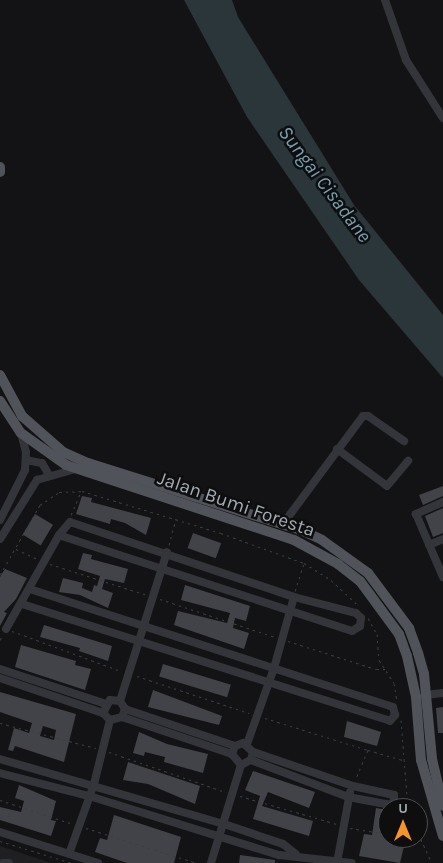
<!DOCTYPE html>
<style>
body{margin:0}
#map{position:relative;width:443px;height:863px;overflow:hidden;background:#131315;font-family:Karla,sans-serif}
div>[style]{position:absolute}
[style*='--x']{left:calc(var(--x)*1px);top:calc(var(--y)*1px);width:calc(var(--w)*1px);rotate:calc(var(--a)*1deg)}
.built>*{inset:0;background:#1f1f22}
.water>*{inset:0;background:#2b363a}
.building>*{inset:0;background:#424348;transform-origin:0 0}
.path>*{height:1px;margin-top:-0.5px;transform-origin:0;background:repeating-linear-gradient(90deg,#3a3d41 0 2.5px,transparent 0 6.5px)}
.minor>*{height:8px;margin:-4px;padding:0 4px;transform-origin:4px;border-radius:4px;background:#34353a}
.major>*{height:10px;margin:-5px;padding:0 5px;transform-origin:5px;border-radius:5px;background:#505359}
span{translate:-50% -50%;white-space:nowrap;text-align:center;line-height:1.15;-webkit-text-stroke:5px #0e0e0f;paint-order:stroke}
.street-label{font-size:19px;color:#a4acb5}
.water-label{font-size:20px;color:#79a0b2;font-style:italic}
.north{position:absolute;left:378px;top:798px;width:50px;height:50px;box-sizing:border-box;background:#0e0e0f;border:1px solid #4a4d51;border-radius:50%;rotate:0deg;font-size:14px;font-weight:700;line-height:20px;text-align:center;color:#a4acb5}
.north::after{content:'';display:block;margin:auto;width:18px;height:22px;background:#f79429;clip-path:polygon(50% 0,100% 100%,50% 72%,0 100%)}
</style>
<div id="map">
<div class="built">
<i style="clip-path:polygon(0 846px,51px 863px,0 863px)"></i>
</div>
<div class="water">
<i style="clip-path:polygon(184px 0,232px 0,238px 17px,354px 205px,443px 315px,443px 378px,359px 280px,247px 117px)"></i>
</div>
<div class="building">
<i style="clip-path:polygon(443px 486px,443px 496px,423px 505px,419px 495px)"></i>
<i style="clip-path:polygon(82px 496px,92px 498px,91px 502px,151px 518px,146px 535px,125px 523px,111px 519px,110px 524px,76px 514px)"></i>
<i style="clip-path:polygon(443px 508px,443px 533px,433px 537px,425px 516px)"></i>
<i style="left:35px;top:514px;width:21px;height:24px;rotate:31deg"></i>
<i style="left:193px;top:533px;width:30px;height:16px;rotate:20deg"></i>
<i style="clip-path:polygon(83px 553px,92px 555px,91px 559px,128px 569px,124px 583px,105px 579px,102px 589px,113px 593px,108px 608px,80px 595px,59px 592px,63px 578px,83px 583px,82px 588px,92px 592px,94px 585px,97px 586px,100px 576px,78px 569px)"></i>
<i style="clip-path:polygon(5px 569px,27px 578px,16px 599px,4px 612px,7px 613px,0 626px,0 577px)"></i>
<i style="clip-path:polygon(185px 585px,250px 606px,246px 621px,235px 618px,233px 628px,249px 633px,244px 649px,174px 625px,178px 611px,227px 623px,230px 613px,181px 600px)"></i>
<i style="clip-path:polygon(44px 625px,112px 646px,108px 661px,79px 651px,80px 648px,40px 637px)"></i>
<i style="clip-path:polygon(21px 645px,76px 661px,75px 665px,91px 669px,85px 690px,15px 667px)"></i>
<i style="left:163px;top:664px;width:71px;height:13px;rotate:17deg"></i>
<i style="clip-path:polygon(153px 690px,222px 716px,219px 725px,148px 707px)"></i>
<i style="clip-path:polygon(evenodd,0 692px,76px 714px,64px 762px,15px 746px,13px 751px,8px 750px,14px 728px,29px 733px,32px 723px,0 712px,0 692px,43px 726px,56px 730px,54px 740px,40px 736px,43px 726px)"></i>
<i style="clip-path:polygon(443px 707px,443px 733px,438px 733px,436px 708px)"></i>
<i style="clip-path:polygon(347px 721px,381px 732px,377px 746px,344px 737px)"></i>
<i style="clip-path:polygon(139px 732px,167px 744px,208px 754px,203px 773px,164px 762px,165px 757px,145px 752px,144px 756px,133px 753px)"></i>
<i style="clip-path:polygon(128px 762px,200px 786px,195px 804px,148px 784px,123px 780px)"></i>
<i style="clip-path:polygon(253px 771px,315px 792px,309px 808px,268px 792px,262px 806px,313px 821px,309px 836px,253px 819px,260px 796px,245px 790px)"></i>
<i style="clip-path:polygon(19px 785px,56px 801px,51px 820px,56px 821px,51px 836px,0 820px,0 807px,21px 812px,24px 801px,15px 798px)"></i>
<i style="clip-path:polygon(376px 808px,387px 810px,383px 838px,405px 842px,400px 863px,359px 856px,364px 834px,372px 835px)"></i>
<i style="clip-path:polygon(114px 815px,181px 837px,174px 863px,127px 863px,95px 852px,100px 838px,107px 840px)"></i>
<i style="clip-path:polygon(240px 855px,275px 860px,275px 863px,239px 863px)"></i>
</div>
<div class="path">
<i style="--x:71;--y:515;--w:25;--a:-67"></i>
<i style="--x:169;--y:545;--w:27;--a:-75"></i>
<i style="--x:16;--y:549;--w:23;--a:25"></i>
<i style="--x:50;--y:564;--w:102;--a:17.7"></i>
<i style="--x:0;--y:575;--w:81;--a:-60.3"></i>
<i style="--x:40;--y:505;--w:23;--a:-34"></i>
<i style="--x:59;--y:492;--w:23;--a:-2"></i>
<i style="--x:82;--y:491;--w:145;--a:16.8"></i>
<i style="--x:221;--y:533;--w:88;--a:19.9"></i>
<i style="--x:304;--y:563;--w:32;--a:32"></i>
<i style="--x:331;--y:580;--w:37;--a:43"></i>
<i style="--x:295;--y:591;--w:28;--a:-72"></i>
<i style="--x:160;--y:599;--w:121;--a:18.3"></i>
<i style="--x:368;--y:618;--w:18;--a:61"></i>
<i style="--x:377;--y:634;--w:26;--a:86"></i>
<i style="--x:379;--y:660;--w:27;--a:57"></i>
<i style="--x:394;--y:683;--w:19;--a:81"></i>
<i style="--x:12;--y:631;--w:116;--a:20.2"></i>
<i style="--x:0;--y:640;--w:4;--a:-63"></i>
<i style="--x:288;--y:641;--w:92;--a:17.7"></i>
<i style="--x:376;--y:669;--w:9;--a:0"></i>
<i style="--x:137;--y:676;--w:118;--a:18.3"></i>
<i style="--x:265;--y:718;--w:108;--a:17.3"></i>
<i style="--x:368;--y:750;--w:30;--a:113"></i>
<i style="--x:401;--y:720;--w:88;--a:85.5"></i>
<i style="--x:0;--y:723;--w:99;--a:14.6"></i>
<i style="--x:368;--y:750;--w:36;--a:16"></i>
<i style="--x:109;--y:752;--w:124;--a:18.9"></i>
<i style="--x:240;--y:796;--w:101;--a:16.1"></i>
<i style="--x:0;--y:800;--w:77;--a:18.2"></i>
<i style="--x:86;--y:828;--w:116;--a:17.5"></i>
<i style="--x:350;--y:828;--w:38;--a:9"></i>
<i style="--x:418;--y:833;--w:33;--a:65"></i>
<i style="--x:412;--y:838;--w:9;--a:13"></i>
<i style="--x:0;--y:841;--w:75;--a:17"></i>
</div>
<div class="minor">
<i style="--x:385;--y:0;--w:64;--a:70.7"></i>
<i style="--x:406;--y:60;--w:69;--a:57.5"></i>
<i style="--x:337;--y:449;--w:62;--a:36.5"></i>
<i style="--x:387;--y:486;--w:33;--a:-50"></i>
<i style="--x:26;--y:460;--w:16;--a:11"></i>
<i style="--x:42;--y:463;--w:14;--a:60"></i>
<i style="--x:443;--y:502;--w:30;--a:156"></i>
<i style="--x:416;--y:514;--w:69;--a:66.8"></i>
<i style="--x:0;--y:520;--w:56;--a:-63.4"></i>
<i style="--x:25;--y:470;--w:18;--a:-87"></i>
<i style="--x:26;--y:452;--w:20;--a:-105"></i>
<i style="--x:283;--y:524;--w:134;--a:-53.5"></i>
<i style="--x:363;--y:416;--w:5;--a:0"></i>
<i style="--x:368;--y:416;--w:44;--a:34.8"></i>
<i style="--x:0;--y:539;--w:70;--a:-57.9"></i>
<i style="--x:37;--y:480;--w:40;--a:-16"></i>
<i style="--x:429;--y:545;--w:15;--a:-23"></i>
<i style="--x:22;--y:604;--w:386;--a:17.6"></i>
<i style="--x:390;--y:721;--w:8;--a:-50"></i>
<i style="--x:395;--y:715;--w:8;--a:-104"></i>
<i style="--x:393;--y:707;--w:382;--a:-162"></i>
<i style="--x:6;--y:629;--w:108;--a:-60.6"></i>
<i style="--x:59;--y:535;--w:17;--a:-50"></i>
<i style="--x:70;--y:522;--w:236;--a:18.5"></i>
<i style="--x:294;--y:597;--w:64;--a:14.5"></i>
<i style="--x:356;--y:613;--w:7;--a:45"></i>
<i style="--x:361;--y:618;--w:8;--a:97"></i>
<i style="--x:360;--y:626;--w:9;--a:148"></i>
<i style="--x:352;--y:631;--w:308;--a:-161.9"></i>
<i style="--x:0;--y:669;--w:112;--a:18.3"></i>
<i style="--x:0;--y:678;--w:109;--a:18.8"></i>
<i style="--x:103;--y:713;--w:10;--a:45"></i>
<i style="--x:110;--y:720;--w:12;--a:-14"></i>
<i style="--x:122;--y:717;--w:9;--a:-69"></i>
<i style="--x:125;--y:709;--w:9;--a:-122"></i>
<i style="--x:120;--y:701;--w:10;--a:-174"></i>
<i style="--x:110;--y:700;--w:15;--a:118"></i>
<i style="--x:426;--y:695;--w:17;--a:-7"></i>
<i style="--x:120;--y:701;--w:156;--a:-72.5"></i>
<i style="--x:125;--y:709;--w:116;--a:18.6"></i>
<i style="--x:122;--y:717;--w:116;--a:18.6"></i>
<i style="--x:232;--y:754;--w:14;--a:51"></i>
<i style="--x:241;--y:765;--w:11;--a:-27"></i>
<i style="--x:251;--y:760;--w:8;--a:-76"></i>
<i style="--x:253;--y:752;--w:13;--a:-138"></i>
<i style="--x:243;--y:743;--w:9;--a:159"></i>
<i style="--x:235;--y:746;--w:9;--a:111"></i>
<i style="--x:247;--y:744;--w:81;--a:-70.4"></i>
<i style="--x:274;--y:668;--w:74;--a:-74.3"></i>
<i style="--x:0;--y:759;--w:233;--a:16.2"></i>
<i style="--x:224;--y:824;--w:62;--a:18.7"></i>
<i style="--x:283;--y:844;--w:16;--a:38"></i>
<i style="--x:251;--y:760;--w:104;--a:20.9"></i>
<i style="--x:348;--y:797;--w:44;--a:10.5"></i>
<i style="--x:391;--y:805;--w:6;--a:-59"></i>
<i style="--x:394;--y:800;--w:5;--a:-90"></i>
<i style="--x:394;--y:795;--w:42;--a:-167.6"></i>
<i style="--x:353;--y:786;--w:106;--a:-161.2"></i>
<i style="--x:0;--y:773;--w:92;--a:14.5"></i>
<i style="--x:89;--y:796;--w:199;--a:17.3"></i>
<i style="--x:279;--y:855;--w:73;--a:6.3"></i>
<i style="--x:0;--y:832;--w:103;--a:17.6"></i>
<i style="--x:69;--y:854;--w:74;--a:-70.3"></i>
<i style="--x:94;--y:784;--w:66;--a:-76"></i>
<i style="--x:3;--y:863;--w:6;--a:0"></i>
<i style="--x:211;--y:863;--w:102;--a:-73"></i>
<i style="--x:337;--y:863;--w:72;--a:-79.6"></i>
</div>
<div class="major">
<i style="--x:0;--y:167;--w:5;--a:90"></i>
<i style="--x:0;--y:375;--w:47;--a:61.8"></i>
<i style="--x:22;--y:416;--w:55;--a:41.3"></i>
<i style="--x:63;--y:452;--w:27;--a:24"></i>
<i style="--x:88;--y:463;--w:223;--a:17.5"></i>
<i style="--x:301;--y:530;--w:23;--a:25"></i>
<i style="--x:322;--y:540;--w:57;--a:35.7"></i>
<i style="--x:368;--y:573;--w:69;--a:53.3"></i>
<i style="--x:409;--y:628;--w:27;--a:70"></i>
<i style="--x:418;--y:653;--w:22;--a:74"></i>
<i style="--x:424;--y:674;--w:85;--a:84.6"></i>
<i style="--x:432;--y:759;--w:48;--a:76.8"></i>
<i style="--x:0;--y:401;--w:38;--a:57"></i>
<i style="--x:21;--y:433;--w:55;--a:35.4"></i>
<i style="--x:66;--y:465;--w:240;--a:18.2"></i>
<i style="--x:294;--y:540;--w:50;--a:28.6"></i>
<i style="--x:338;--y:564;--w:28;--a:38"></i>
<i style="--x:360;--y:581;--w:66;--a:53.7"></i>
<i style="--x:399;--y:634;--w:23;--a:70"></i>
<i style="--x:407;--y:656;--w:42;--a:77.6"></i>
<i style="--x:416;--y:697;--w:63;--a:85.5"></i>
<i style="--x:421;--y:760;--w:79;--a:73.9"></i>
</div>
<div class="street-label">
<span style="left:236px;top:505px;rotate:19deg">Jalan Bumi Foresta</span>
</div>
<div class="water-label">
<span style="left:325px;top:184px;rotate:53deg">Sungai Cisadane</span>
</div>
<div class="north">U</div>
</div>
